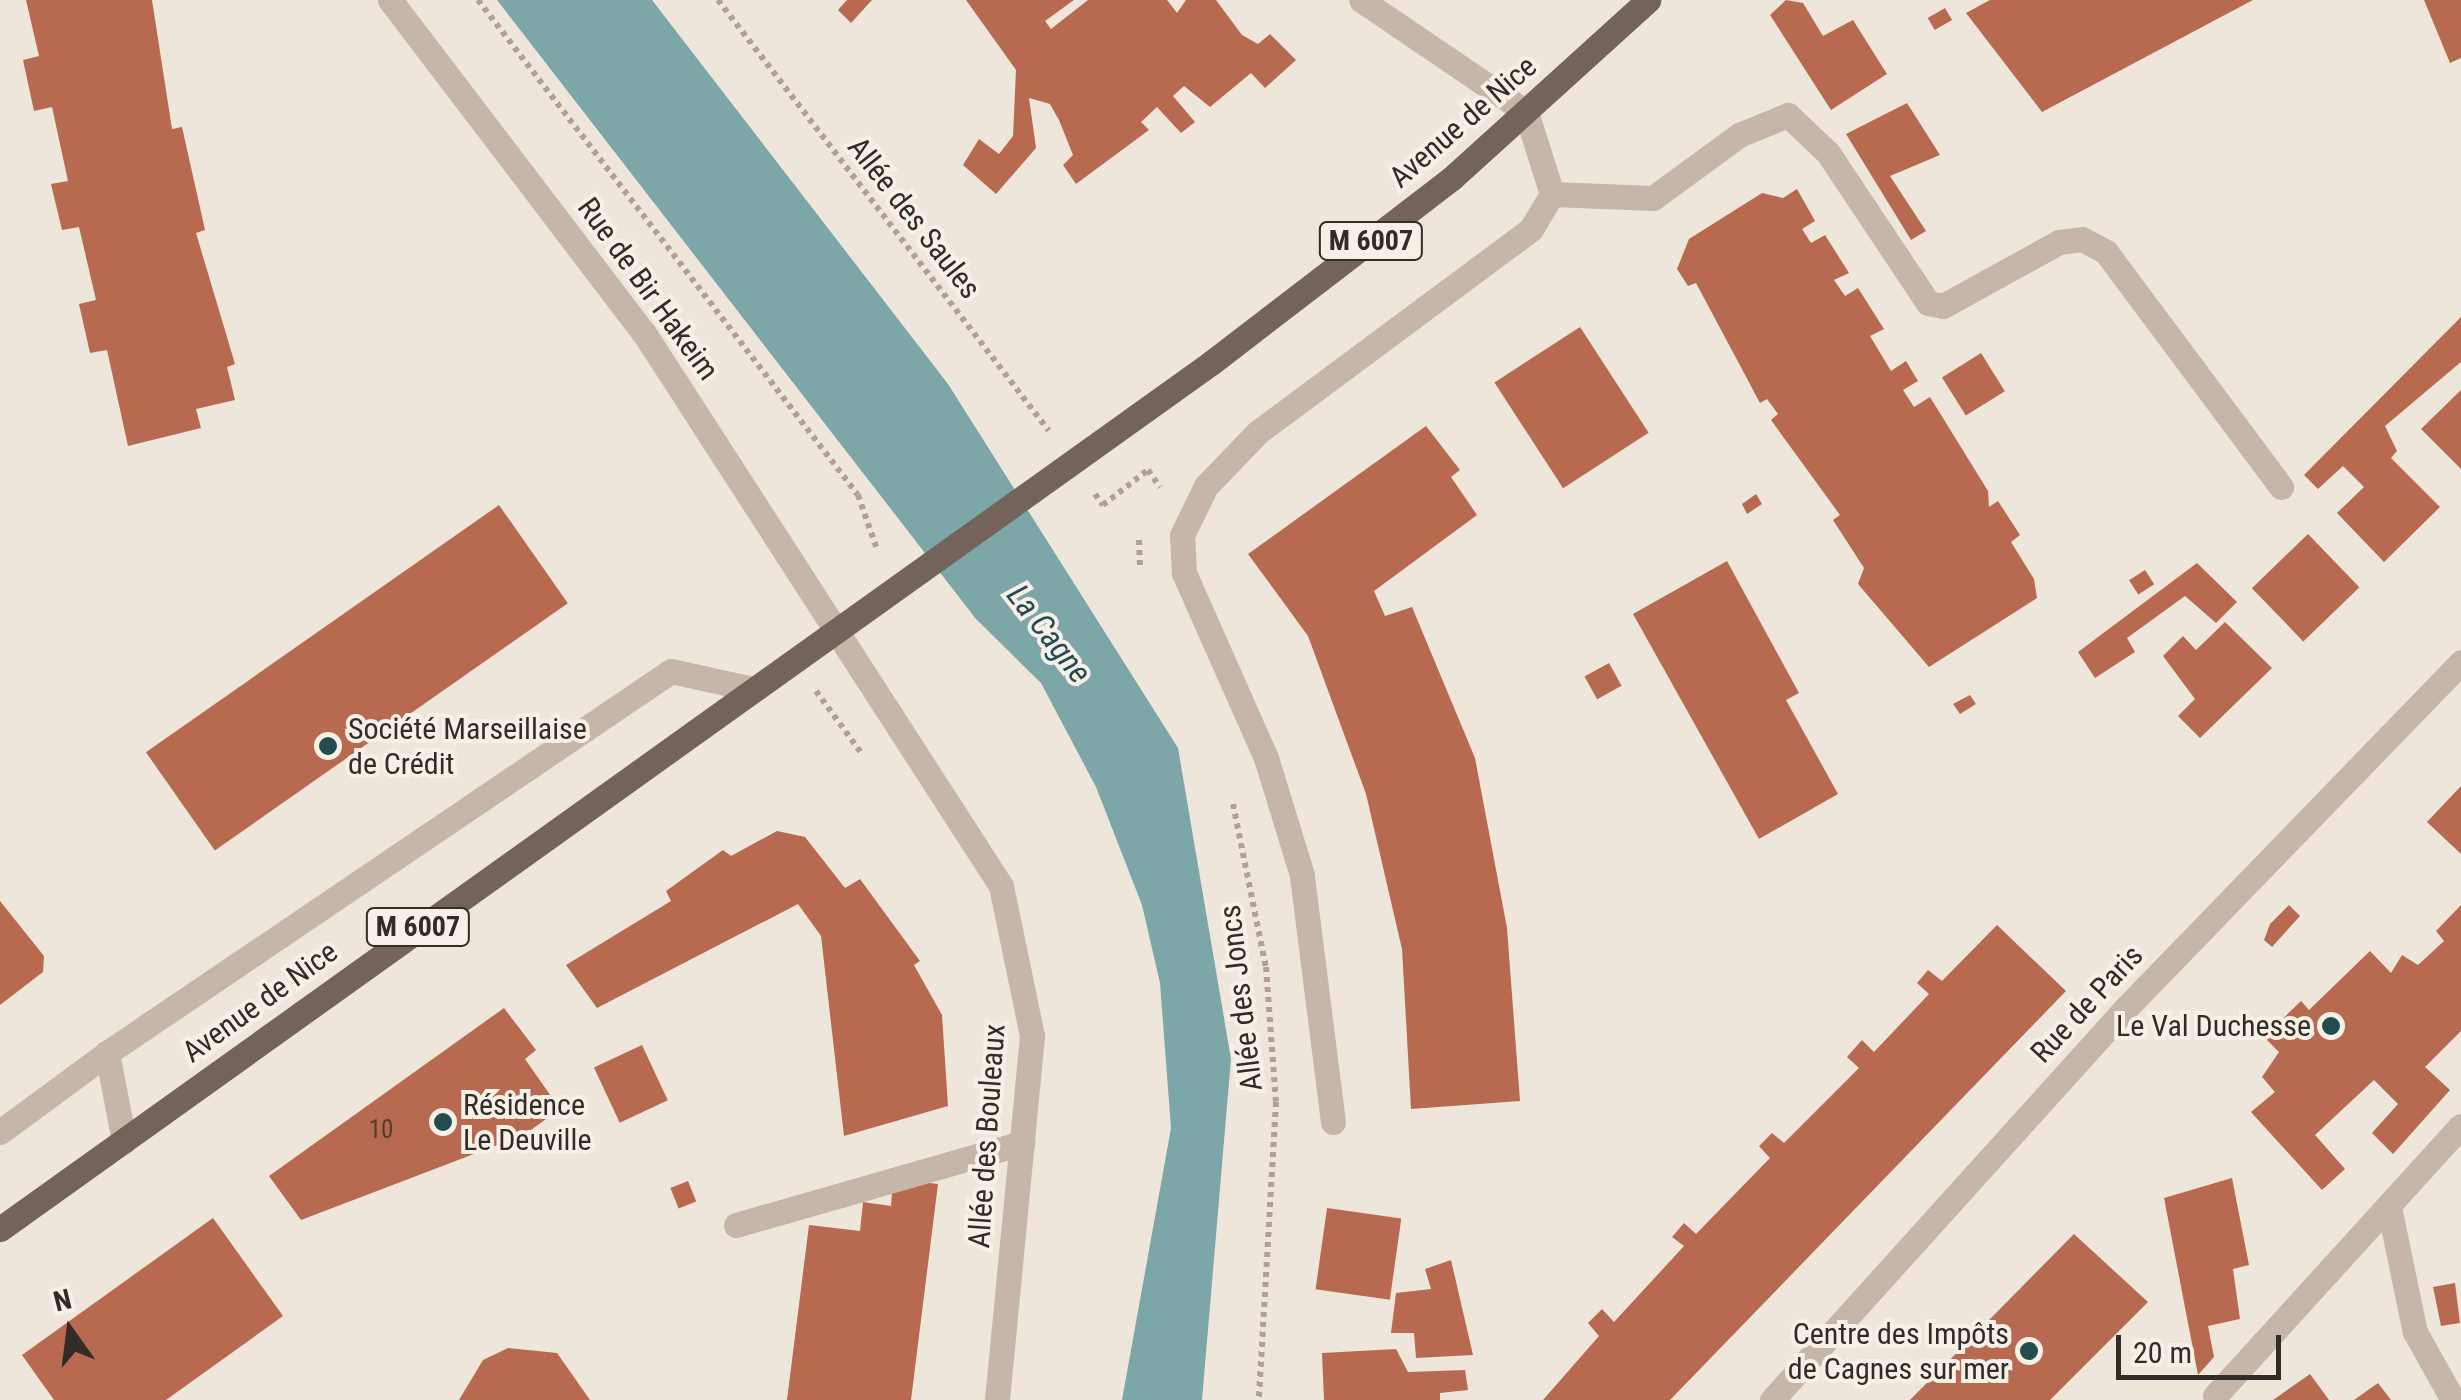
<!DOCTYPE html>
<meta charset="utf-8">
<style>
body{margin:0}
#map{position:relative;width:2461px;height:1400px;overflow:hidden;background:#eee6db;font-family:"Roboto Condensed",sans-serif}
div>[style]{position:absolute}
[style*='--x']{left:calc(var(--x)*1px);top:calc(var(--y)*1px);width:calc(var(--w)*1px);rotate:calc(var(--a)*1deg)}
.water>*{inset:0;background:#7da6a8}
.building>*{inset:0;background:#b86a50;transform-origin:0 0}
.path>*{height:6px;margin-top:-3px;transform-origin:0;background:repeating-linear-gradient(90deg,#b1a093 0 5px,transparent 0 10px)}
.lane>*{height:25px;margin:-12.5px;padding:0 12.5px;transform-origin:12.5px;border-radius:12.5px;background:#c5b6a9}
.street>*{height:25px;margin:-12.5px;padding:0 12.5px;transform-origin:12.5px;border-radius:12.5px;background:#c5b6a9}
.primary>*{height:25px;margin:-12.5px;padding:0 12.5px;transform-origin:12.5px;border-radius:12.5px;background:#73635a}
.dots>*{width:28px;height:28px;translate:-50% -50%;box-sizing:border-box;border:5px solid #f7f0e7;border-radius:50%}
span{translate:-50% -50%;white-space:nowrap;text-align:center;line-height:1.15;-webkit-text-stroke:8px #f7f0e7;paint-order:stroke}
.number-label{font-size:25px;color:#543b32}
.number-label span{-webkit-text-stroke-width:0}
.shield-label span{padding:2px 8px;background:#f7f0e7;border:2px solid;border-radius:8px;-webkit-text-stroke-width:0}
.shield-label{font-size:28px;color:#332b28;font-weight:700}
.street-label{font-size:30px;color:#332b28}
.poi-label{font-size:30px;color:#332b28}
.left{translate:0 -50%;text-align:left}
.right{translate:-100% -50%;text-align:right}
.water-label{font-size:32px;color:#224c4f;font-style:italic}
.north{position:absolute;left:20px;top:1280px;width:100px;height:100px;-webkit-text-stroke:8px #f7f0e7;paint-order:stroke;rotate:346deg;font-size:28px;font-weight:700;line-height:40px;text-align:center;color:#332b28}
.north::after{content:'';display:block;margin:auto;width:35px;height:45px;background:#332b28;clip-path:polygon(50% 0,100% 100%,50% 72%,0 100%)}
.scale{position:absolute;left:2116px;top:1335px;width:165px;height:45px;box-sizing:border-box;border:5px solid #332b28;border-top:0;padding-left:12px;font-size:30px;line-height:35px;white-space:nowrap;color:#332b28;-webkit-text-stroke:8px #f7f0e7;paint-order:stroke}
</style>
<div id="map">
<div class="water">
<i style="clip-path:polygon(497px 0,652px 0,948px 384px,1178px 748px,1231px 1059px,1202px 1400px,1122px 1400px,1171px 1128px,1160px 983px,1142px 905px,1096px 787px,1041px 683px,976px 619px)"></i>
</div>
<div class="building">
<i style="clip-path:polygon(26px 0,152px 0,172px 129px,182px 127px,205px 230px,196px 233px,235px 364px,227px 367px,235px 400px,196px 409px,201px 428px,128px 446px,107px 350px,90px 353px,79px 304px,96px 300px,79px 227px,62px 230px,51px 184px,68px 181px,52px 107px,34px 111px,23px 60px,39px 56px)"></i>
<i style="clip-path:polygon(847px 0,872px 0,851px 23px,838px 10px)"></i>
<i style="clip-path:polygon(966px 0,1074px 0,1045px 21px,1051px 29px,1088px 0,1167px 0,1177px 13px,1186px 0,1216px 0,1242px 35px,1258px 44px,1270px 34px,1296px 60px,1265px 88px,1251px 73px,1210px 107px,1184px 86px,1173px 96px,1195px 122px,1181px 133px,1157px 107px,1141px 122px,1149px 130px,1076px 184px,1063px 165px,1073px 155px,1059px 120px,1050px 104px,1029px 98px,1036px 148px,996px 194px,963px 165px,979px 139px,999px 154px,1013px 136px,1016px 70px)"></i>
<i style="clip-path:polygon(1786px 0,1803px 3px,1823px 36px,1853px 20px,1887px 74px,1831px 110px,1770px 15px)"></i>
<i style="clip-path:polygon(1990px 0,2253px 0,2042px 112px,1966px 13px)"></i>
<i style="clip-path:polygon(2424px 0,2461px 0,2461px 58px,2450px 63px)"></i>
<i style="left:1945px;top:8px;width:14px;height:20px;rotate:60deg"></i>
<i style="clip-path:polygon(1907px 103px,1940px 155px,1890px 176px,1926px 231px,1911px 240px,1846px 134px)"></i>
<i style="clip-path:polygon(1797px 189px,1815px 221px,1802px 229px,1811px 243px,1825px 235px,1849px 273px,1834px 280px,1845px 296px,1858px 288px,1884px 329px,1870px 336px,1891px 371px,1906px 361px,1918px 381px,1903px 390px,1914px 407px,1930px 397px,1988px 491px,1989px 507px,1998px 501px,2020px 535px,2011px 542px,2034px 579px,2037px 598px,1929px 667px,1858px 584px,1864px 568px,1833px 520px,1840px 515px,1771px 420px,1778px 414px,1767px 399px,1760px 403px,1696px 283px,1688px 286px,1677px 269px,1689px 239px,1762px 193px,1783px 198px)"></i>
<i style="clip-path:polygon(2461px 317px,2461px 362px,2385px 426px,2397px 451px,2391px 458px,2440px 507px,2384px 562px,2337px 513px,2364px 487px,2343px 466px,2318px 489px,2304px 475px)"></i>
<i style="left:1580px;top:327px;width:126px;height:102px;rotate:57deg"></i>
<i style="left:1981px;top:353px;width:45px;height:46px;rotate:58deg"></i>
<i style="clip-path:polygon(2461px 390px,2461px 469px,2421px 429px)"></i>
<i style="clip-path:polygon(1426px 426px,1460px 470px,1451px 477px,1477px 515px,1374px 591px,1385px 616px,1412px 607px,1475px 758px,1507px 928px,1520px 1101px,1411px 1109px,1402px 949px,1366px 794px,1308px 636px,1248px 554px)"></i>
<i style="clip-path:polygon(1756px 494px,1762px 504px,1747px 514px,1742px 504px)"></i>
<i style="left:499px;top:505px;width:120px;height:431px;rotate:55deg"></i>
<i style="left:2308px;top:534px;width:74px;height:78px;rotate:46deg"></i>
<i style="clip-path:polygon(1727px 561px,1799px 693px,1786px 700px,1838px 794px,1759px 839px,1633px 614px)"></i>
<i style="clip-path:polygon(2197px 563px,2237px 602px,2216px 623px,2185px 596px,2127px 638px,2135px 652px,2095px 678px,2078px 652px)"></i>
<i style="left:2145px;top:570px;width:17px;height:19px;rotate:57deg"></i>
<i style="clip-path:polygon(2225px 622px,2272px 668px,2200px 738px,2178px 716px,2195px 699px,2163px 656px,2183px 636px,2196px 650px)"></i>
<i style="left:1609px;top:663px;width:26px;height:28px;rotate:61deg"></i>
<i style="clip-path:polygon(1970px 695px,1976px 704px,1960px 714px,1953px 704px)"></i>
<i style="clip-path:polygon(2461px 786px,2461px 854px,2427px 822px)"></i>
<i style="clip-path:polygon(777px 831px,805px 837px,845px 888px,860px 879px,920px 961px,914px 965px,942px 1015px,948px 1106px,844px 1136px,821px 936px,798px 904px,597px 1008px,566px 965px,671px 901px,666px 891px,723px 850px,731px 856px)"></i>
<i style="clip-path:polygon(0 901px,44px 956px,43px 972px,0 1005px)"></i>
<i style="clip-path:polygon(2289px 905px,2300px 916px,2272px 947px,2264px 940px,2270px 924px)"></i>
<i style="clip-path:polygon(2461px 905px,2461px 1031px,2425px 1067px,2450px 1090px,2393px 1154px,2372px 1133px,2398px 1104px,2374px 1080px,2315px 1135px,2345px 1169px,2322px 1190px,2251px 1112px,2275px 1092px,2262px 1077px,2279px 1052px,2264px 1037px,2301px 1001px,2309px 1010px,2370px 951px,2391px 973px,2402px 955px,2418px 965px,2444px 941px,2436px 931px)"></i>
<i style="clip-path:polygon(1997px 925px,2066px 991px,1670px 1400px,1543px 1400px,1599px 1336px,1588px 1323px,1602px 1309px,1614px 1322px,1684px 1246px,1672px 1237px,1684px 1223px,1696px 1234px,1770px 1158px,1759px 1146px,1772px 1133px,1784px 1143px,1859px 1068px,1847px 1057px,1862px 1040px,1874px 1052px,1929px 994px,1917px 983px,1928px 970px,1942px 981px)"></i>
<i style="clip-path:polygon(504px 1008px,536px 1050px,525px 1059px,560px 1109px,524px 1135px,301px 1220px,269px 1176px)"></i>
<i style="left:642px;top:1045px;width:61px;height:53px;rotate:65deg"></i>
<i style="clip-path:polygon(2232px 1178px,2249px 1265px,2233px 1269px,2240px 1319px,2208px 1326px,2214px 1357px,2198px 1375px,2164px 1198px)"></i>
<i style="left:688px;top:1181px;width:22px;height:19px;rotate:68deg"></i>
<i style="clip-path:polygon(922px 1182px,938px 1184px,911px 1400px,787px 1400px,809px 1225px,860px 1231px,863px 1202px,891px 1206px,892px 1193px)"></i>
<i style="left:1327px;top:1208px;width:75px;height:82px;rotate:8deg"></i>
<i style="clip-path:polygon(213px 1218px,283px 1316px,166px 1400px,54px 1400px,22px 1355px)"></i>
<i style="clip-path:polygon(2074px 1234px,2148px 1302px,2050px 1400px,1910px 1400px)"></i>
<i style="clip-path:polygon(1451px 1260px,1473px 1355px,1416px 1358px,1414px 1333px,1391px 1333px,1396px 1293px,1431px 1289px,1425px 1269px)"></i>
<i style="clip-path:polygon(2455px 1283px,2460px 1323px,2441px 1326px,2433px 1287px)"></i>
<i style="clip-path:polygon(508px 1348px,557px 1353px,590px 1400px,459px 1400px,483px 1360px)"></i>
<i style="clip-path:polygon(1396px 1349px,1408px 1372px,1465px 1370px,1468px 1390px,1440px 1393px,1440px 1400px,1324px 1400px,1322px 1353px)"></i>
<i style="clip-path:polygon(2310px 1374px,2329px 1400px,2273px 1400px,2290px 1388px)"></i>
<i style="clip-path:polygon(2378px 1383px,2391px 1400px,2354px 1400px)"></i>
</div>
<div class="path">
<i style="--x:478;--y:0;--w:624;--a:52.49"></i>
<i style="--x:858;--y:495;--w:60;--a:70.7"></i>
<i style="--x:718;--y:0;--w:543;--a:52.48"></i>
<i style="--x:1095;--y:494;--w:14;--a:54"></i>
<i style="--x:1103;--y:505;--w:57;--a:-37.9"></i>
<i style="--x:1148;--y:470;--w:21;--a:55"></i>
<i style="--x:1139;--y:540;--w:25;--a:88"></i>
<i style="--x:816;--y:691;--w:78;--a:53.9"></i>
<i style="--x:1233;--y:804;--w:166;--a:78.6"></i>
<i style="--x:1266;--y:967;--w:135;--a:85.8"></i>
<i style="--x:1276;--y:1102;--w:298;--a:93.3"></i>
</div>
<div class="lane">
<i style="--x:1552;--y:194;--w:101;--a:2.3"></i>
<i style="--x:1653;--y:198;--w:107;--a:-36.2"></i>
<i style="--x:1739;--y:135;--w:53;--a:-22.2"></i>
<i style="--x:1788;--y:115;--w:55;--a:43.5"></i>
<i style="--x:1828;--y:153;--w:180;--a:56.3"></i>
<i style="--x:1928;--y:303;--w:15;--a:11"></i>
<i style="--x:1943;--y:306;--w:132;--a:-28.9"></i>
<i style="--x:2059;--y:242;--w:23;--a:-7"></i>
<i style="--x:2082;--y:239;--w:27;--a:28"></i>
<i style="--x:2106;--y:252;--w:293;--a:53.3"></i>
<i style="--x:0;--y:1132;--w:133;--a:-36.4"></i>
<i style="--x:124;--y:1141;--w:90;--a:-100.9"></i>
<i style="--x:107;--y:1053;--w:681;--a:-34.11"></i>
<i style="--x:671;--y:671;--w:79;--a:12.4"></i>
<i style="--x:736;--y:1225;--w:298;--a:-16"></i>
</div>
<div class="street">
<i style="--x:390;--y:0;--w:419;--a:52.7"></i>
<i style="--x:644;--y:333;--w:658;--a:57.15"></i>
<i style="--x:1001;--y:886;--w:153;--a:78.3"></i>
<i style="--x:1032;--y:1036;--w:366;--a:95.5"></i>
<i style="--x:1333;--y:1122;--w:249;--a:-97.2"></i>
<i style="--x:1302;--y:875;--w:122;--a:-107.1"></i>
<i style="--x:1266;--y:758;--w:202;--a:-113.9"></i>
<i style="--x:1184;--y:573;--w:38;--a:-93"></i>
<i style="--x:1182;--y:535;--w:55;--a:-63.9"></i>
<i style="--x:1206;--y:486;--w:75;--a:-46.1"></i>
<i style="--x:1258;--y:432;--w:340;--a:-36.6"></i>
<i style="--x:1531;--y:229;--w:41;--a:-59"></i>
<i style="--x:1552;--y:194;--w:86;--a:-107.6"></i>
<i style="--x:1526;--y:112;--w:199;--a:-145.8"></i>
<i style="--x:2389;--y:1207;--w:128;--a:78.3"></i>
<i style="--x:2415;--y:1332;--w:78;--a:60.8"></i>
<i style="--x:2215;--y:1396;--w:365;--a:-47.7"></i>
<i style="--x:1772;--y:1400;--w:528;--a:-47.92"></i>
<i style="--x:2126;--y:1008;--w:482;--a:-45.9"></i>
</div>
<div class="primary">
<i style="--x:0;--y:1229;--w:1489;--a:-35.57"></i>
<i style="--x:1211;--y:363;--w:304;--a:-37.5"></i>
<i style="--x:1452;--y:178;--w:265;--a:-42.2"></i>
</div>
<div class="dots">
<i style="left:328px;top:746px;background:#224c4f"></i>
<i style="left:2331px;top:1026px;background:#224c4f"></i>
<i style="left:443px;top:1122px;background:#224c4f"></i>
<i style="left:2029px;top:1351px;background:#224c4f"></i>
</div>
<div class="number-label">
<span style="left:381px;top:1130px">10</span>
</div>
<div class="shield-label">
<span style="left:1371px;top:241px">M 6007</span>
<span style="left:418px;top:927px">M 6007</span>
</div>
<div class="street-label">
<span style="left:1463px;top:122px;rotate:-41deg">Avenue de Nice</span>
<span style="left:914px;top:218px;rotate:52deg">Allée des Saules</span>
<span style="left:648px;top:289px;rotate:54deg">Rue de Bir Hakeim</span>
<span style="left:1241px;top:998px;rotate:-97deg">Allée des Joncs</span>
<span style="left:260px;top:1002px;rotate:-36deg">Avenue de Nice</span>
<span style="left:2087px;top:1004px;rotate:-47deg">Rue de Paris</span>
<span style="left:987px;top:1136px;rotate:-86deg">Allée des Bouleaux</span>
</div>
<div class="poi-label">
<span class="left" style="left:348px;top:746px">Société Marseillaise<br>de Crédit</span>
<span class="right" style="left:2311px;top:1026px">Le Val Duchesse</span>
<span class="left" style="left:463px;top:1122px">Résidence<br>Le Deuville</span>
<span class="right" style="left:2009px;top:1351px">Centre des Impôts<br>de Cagnes sur mer</span>
</div>
<div class="water-label">
<span style="left:1049px;top:634px;rotate:52deg">La Cagne</span>
</div>
<div class="north">N</div>
<div class="scale">20 m</div>
</div>
